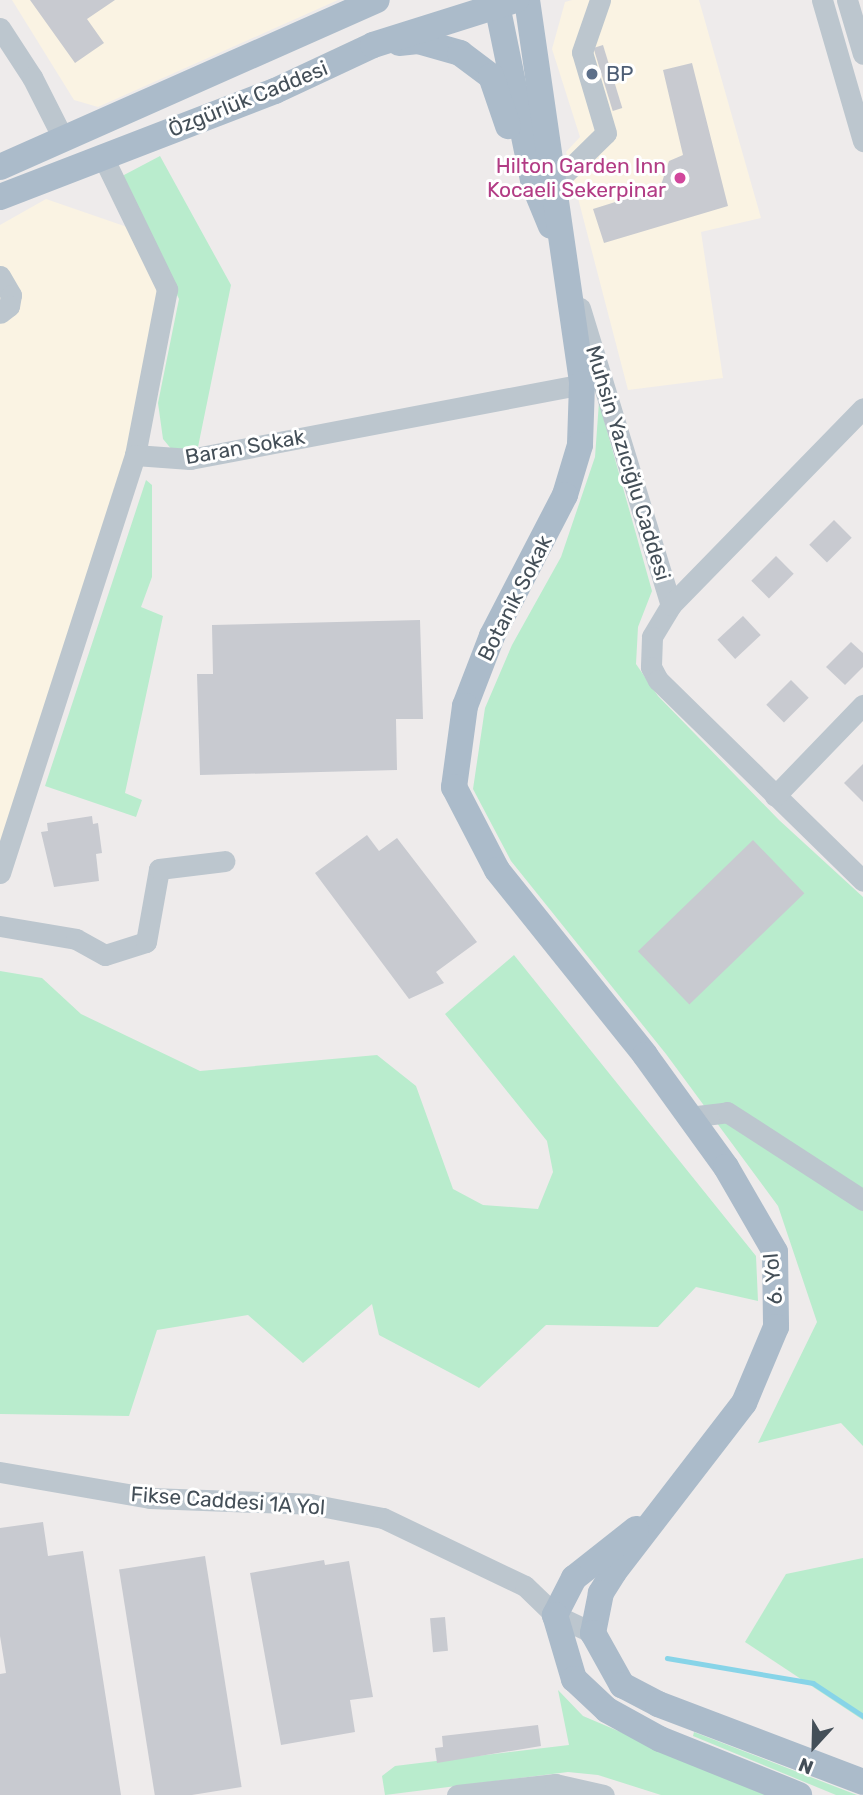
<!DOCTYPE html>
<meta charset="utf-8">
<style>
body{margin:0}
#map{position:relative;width:863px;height:1795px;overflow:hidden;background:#eeebeb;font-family:Rubik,sans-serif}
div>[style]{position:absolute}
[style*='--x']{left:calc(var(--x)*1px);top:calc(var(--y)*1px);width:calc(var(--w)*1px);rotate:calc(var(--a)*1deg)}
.commercial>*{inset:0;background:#faf3e3}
.green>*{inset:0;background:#b9eccd}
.stream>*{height:4.5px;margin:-2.25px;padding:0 2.25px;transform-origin:2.25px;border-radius:2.25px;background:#87d4e8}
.building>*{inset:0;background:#c8cad0;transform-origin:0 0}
.minor>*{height:21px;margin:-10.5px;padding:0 10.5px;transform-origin:10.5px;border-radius:10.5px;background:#bcc6ce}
.major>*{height:26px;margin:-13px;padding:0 13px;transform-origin:13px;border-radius:13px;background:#abbbca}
.dots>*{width:19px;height:19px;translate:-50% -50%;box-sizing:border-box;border:4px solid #fff;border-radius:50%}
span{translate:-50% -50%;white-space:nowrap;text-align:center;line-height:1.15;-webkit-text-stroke:6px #fff;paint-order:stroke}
.service-label{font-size:21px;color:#4e5e75}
.left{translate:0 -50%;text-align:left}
.street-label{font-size:21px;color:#444f58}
.hotel-label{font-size:21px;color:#b23c85}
.right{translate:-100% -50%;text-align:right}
.north{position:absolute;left:779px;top:1711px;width:70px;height:70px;-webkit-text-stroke:5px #fff;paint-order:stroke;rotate:202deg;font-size:19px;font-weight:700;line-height:28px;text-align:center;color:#444f58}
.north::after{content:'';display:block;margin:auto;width:24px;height:32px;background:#444f58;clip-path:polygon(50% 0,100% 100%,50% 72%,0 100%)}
</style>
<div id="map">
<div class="commercial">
<i style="clip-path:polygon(12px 0,338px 0,98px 107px,74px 100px)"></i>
<i style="clip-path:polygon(572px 0,699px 0,761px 218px,701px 232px,723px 378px,628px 390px,566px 152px,580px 137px,552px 49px,565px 2px)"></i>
<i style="clip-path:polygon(46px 199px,130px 228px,158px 283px,135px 426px,0 848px,0 225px)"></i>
</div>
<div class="green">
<i style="clip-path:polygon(160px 156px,231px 285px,198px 447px,173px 451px,163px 439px,158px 403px,179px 299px,122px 181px,124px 175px)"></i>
<i style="clip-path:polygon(599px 402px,652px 591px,638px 627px,636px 664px,658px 696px,779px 820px,863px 897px,863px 1446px,841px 1423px,758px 1443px,817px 1322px,778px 1206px,666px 1054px,511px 861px,473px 789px,485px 708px,512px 645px,561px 557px,595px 457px)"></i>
<i style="clip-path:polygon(146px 480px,152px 485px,152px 577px,141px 607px,163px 616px,125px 793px,142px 800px,136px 817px,45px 786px)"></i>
<i style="clip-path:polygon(514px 955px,756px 1256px,758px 1301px,696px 1287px,658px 1327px,546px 1325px,479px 1388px,379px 1335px,372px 1304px,303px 1363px,248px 1315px,157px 1330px,129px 1416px,0 1414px,0 971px,42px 978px,81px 1014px,200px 1071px,377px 1055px,416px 1086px,453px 1189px,483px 1205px,538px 1209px,553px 1172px,547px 1141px,445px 1014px)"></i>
<i style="clip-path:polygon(863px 1558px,863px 1720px,745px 1642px,786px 1574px)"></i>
<i style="clip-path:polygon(558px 1690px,583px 1716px,769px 1795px,661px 1795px,598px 1775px,568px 1772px,385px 1795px,382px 1776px,395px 1766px,569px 1745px)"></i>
<i style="clip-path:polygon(694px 1732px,857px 1795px,836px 1795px,693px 1736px)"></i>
</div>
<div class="stream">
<i style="--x:667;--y:1658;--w:148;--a:9.7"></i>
<i style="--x:813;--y:1683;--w:60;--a:33.4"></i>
</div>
<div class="building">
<i style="clip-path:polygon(30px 0,115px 0,87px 19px,104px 43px,75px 63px)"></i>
<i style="left:603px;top:45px;width:66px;height:10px;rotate:73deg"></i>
<i style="clip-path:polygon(692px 63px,728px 206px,604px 243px,593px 209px,660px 188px,669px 161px,683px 155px,663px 70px)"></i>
<i style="left:834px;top:520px;width:25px;height:35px;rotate:45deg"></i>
<i style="left:776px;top:556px;width:25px;height:35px;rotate:45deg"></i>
<i style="left:743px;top:616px;width:26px;height:35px;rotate:47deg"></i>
<i style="clip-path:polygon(420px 620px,423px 719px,396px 719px,397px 770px,200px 775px,197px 674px,213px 674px,212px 625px)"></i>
<i style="clip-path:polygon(851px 642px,863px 653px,863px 667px,845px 685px,826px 667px)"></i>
<i style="left:791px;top:680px;width:25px;height:35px;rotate:45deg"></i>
<i style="clip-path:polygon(863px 764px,863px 802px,844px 783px)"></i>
<i style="clip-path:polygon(92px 816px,93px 824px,98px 823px,102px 853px,96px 854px,99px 881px,54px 887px,41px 832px,48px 831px,47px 823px)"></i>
<i style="clip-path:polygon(367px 835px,379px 851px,397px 838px,477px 942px,436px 972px,444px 983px,409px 999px,315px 873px)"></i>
<i style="left:753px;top:840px;width:74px;height:160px;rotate:46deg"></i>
<i style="clip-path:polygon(43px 1522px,48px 1556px,83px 1551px,121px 1795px,0 1795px,0 1674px,6px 1673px,0 1636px,0 1528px)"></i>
<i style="left:205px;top:1556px;width:234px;height:87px;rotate:81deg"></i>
<i style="clip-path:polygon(324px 1560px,325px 1565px,349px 1561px,373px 1697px,350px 1700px,355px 1732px,281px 1745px,250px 1573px)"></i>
<i style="left:445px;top:1617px;width:34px;height:15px;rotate:85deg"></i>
<i style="clip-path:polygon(538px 1725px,541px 1746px,437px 1763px,435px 1748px,443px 1747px,442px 1736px)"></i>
</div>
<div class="minor">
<i style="--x:822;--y:0;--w:147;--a:73.8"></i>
<i style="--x:847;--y:0;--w:56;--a:73.5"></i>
<i style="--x:0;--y:28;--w:59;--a:56.9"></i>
<i style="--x:32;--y:77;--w:68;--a:63.1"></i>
<i style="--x:103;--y:157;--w:147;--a:64.1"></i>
<i style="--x:167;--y:289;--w:169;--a:100.9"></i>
<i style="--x:135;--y:455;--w:55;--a:4.2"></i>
<i style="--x:190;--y:459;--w:399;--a:-10.8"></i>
<i style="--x:555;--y:183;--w:71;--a:-44.4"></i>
<i style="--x:606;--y:133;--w:84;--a:-106.5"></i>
<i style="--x:582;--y:52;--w:55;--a:-70.9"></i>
<i style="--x:0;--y:276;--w:22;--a:60"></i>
<i style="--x:11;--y:295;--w:11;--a:100"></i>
<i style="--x:9;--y:306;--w:11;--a:142"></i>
<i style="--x:580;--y:308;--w:311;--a:73"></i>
<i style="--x:671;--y:605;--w:37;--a:121"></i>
<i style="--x:652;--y:637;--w:30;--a:92"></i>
<i style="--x:651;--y:667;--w:15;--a:62"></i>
<i style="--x:658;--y:680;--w:287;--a:44.4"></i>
<i style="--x:671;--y:605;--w:275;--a:-45.7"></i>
<i style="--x:775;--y:796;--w:127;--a:-46"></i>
<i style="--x:0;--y:873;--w:439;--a:-72.1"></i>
<i style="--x:0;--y:926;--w:77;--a:9.7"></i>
<i style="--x:76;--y:939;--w:33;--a:29"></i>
<i style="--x:105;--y:955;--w:43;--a:-17.6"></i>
<i style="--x:146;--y:942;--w:74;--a:-79.9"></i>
<i style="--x:159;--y:869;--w:66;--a:-6.9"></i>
<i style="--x:689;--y:1117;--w:38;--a:-7"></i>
<i style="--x:727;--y:1112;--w:162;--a:32.9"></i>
<i style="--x:0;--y:1472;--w:152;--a:9.8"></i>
<i style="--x:150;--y:1498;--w:160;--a:2.1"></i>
<i style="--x:310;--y:1504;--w:74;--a:10.9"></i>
<i style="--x:383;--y:1518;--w:157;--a:25.6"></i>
<i style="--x:525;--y:1586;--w:42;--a:44"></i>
<i style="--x:555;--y:1615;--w:42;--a:25.3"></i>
<i style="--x:457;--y:1795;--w:99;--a:-6.4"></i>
<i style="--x:555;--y:1784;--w:50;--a:12.7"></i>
</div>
<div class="major">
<i style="--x:496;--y:0;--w:189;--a:78.4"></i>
<i style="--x:534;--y:185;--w:44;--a:67.5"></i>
<i style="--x:527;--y:0;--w:388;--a:81.8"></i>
<i style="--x:582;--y:384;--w:61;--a:91.9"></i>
<i style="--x:580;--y:445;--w:52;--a:106.7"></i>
<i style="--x:565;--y:495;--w:159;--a:117.4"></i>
<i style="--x:492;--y:636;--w:75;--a:111.1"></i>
<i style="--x:465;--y:706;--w:82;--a:97.7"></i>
<i style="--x:454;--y:787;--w:93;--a:62.6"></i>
<i style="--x:497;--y:870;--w:237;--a:51.3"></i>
<i style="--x:645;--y:1055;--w:138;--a:54.1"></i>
<i style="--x:726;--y:1167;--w:98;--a:60"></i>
<i style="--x:775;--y:1252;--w:75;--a:89.2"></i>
<i style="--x:776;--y:1327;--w:82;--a:112.8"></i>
<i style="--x:744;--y:1403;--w:213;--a:127.6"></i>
<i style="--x:614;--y:1572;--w:25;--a:122"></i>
<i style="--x:601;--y:1593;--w:41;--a:101.3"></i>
<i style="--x:593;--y:1633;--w:60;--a:60.9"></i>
<i style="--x:622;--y:1685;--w:41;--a:27.8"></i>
<i style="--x:658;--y:1704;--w:219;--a:20.8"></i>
<i style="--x:399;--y:43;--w:19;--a:-6"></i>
<i style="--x:418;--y:41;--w:44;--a:15.9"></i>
<i style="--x:460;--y:53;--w:39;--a:37"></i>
<i style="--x:491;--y:76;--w:53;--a:71.2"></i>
<i style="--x:0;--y:167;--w:412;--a:-23.9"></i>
<i style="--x:0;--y:197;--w:295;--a:-21.1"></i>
<i style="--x:275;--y:91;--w:108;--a:-25.1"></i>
<i style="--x:373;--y:45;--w:150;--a:-17.5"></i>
<i style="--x:636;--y:1529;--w:79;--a:141.7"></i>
<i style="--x:574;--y:1578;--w:42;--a:117.2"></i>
<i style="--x:555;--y:1615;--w:67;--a:73.5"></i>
<i style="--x:574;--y:1679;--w:45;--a:43.2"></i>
<i style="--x:607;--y:1710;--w:60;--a:28.7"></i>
<i style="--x:660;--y:1739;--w:150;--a:21.9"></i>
</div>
<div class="dots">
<i style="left:592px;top:74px;background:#5c6f8a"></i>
<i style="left:680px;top:178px;background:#d1479c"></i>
</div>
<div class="service-label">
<span class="left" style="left:606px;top:74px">BP</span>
</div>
<div class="street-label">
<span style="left:248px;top:99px;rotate:-22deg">Özgürlük Caddesi</span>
<span style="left:245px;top:447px;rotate:-10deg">Baran Sokak</span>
<span style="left:628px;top:463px;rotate:73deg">Muhsin Yazıcığlu Caddesi</span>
<span style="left:515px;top:598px;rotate:-63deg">Botanik Sokak</span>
<span style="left:773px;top:1279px;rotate:-95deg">6. Yol</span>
<span style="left:228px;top:1501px;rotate:4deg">Fikse Caddesi 1A Yol</span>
</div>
<div class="hotel-label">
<span class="right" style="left:666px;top:178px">Hilton Garden Inn<br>Kocaeli Sekerpinar</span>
</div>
<div class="north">N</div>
</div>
